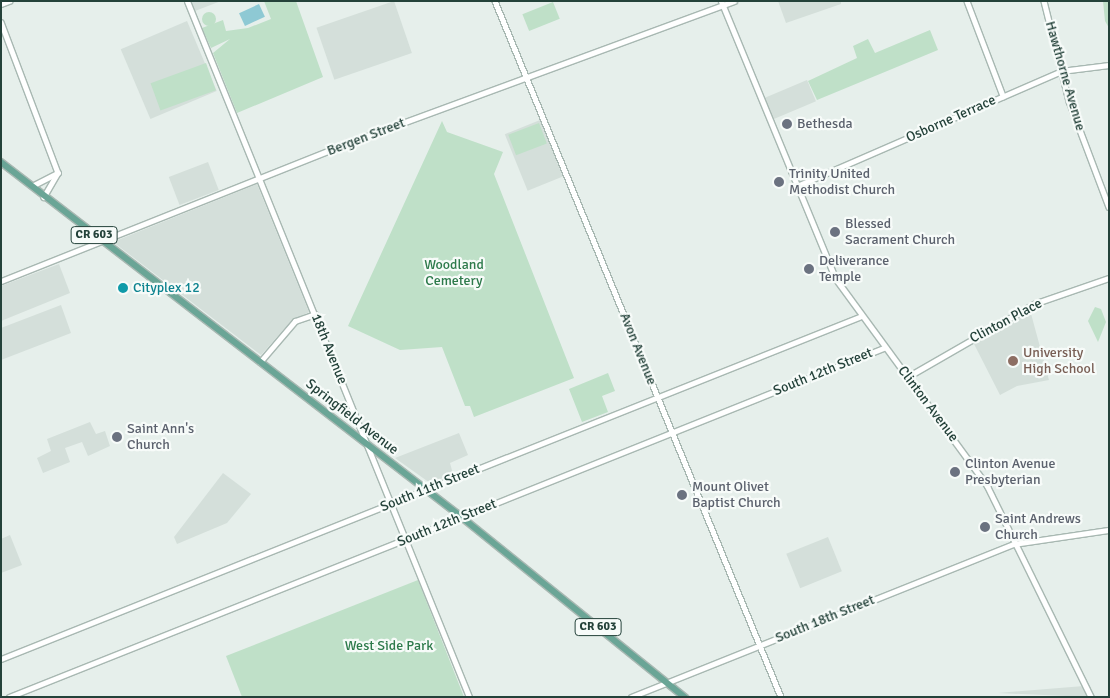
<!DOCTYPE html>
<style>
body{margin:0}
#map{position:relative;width:1110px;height:698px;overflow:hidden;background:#e6efeb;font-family:Signika,sans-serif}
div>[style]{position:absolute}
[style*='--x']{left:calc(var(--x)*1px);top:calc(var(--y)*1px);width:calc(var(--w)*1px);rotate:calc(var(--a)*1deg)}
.built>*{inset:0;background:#d4dfda;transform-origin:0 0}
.green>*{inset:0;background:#bfe0c8;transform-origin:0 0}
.round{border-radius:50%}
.water>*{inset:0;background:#8ec9d4;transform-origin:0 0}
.roads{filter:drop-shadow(1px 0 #a8b8b2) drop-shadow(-1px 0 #a8b8b2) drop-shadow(0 1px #a8b8b2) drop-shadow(0 -1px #a8b8b2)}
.tertiary>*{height:4.5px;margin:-2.25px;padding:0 2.25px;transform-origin:2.25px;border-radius:2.25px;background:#fff}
.secondary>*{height:5px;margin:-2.5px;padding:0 2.5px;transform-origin:2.5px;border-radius:2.5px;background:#fff}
.primary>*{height:5.5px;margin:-2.75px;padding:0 2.75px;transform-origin:2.75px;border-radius:2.75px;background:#6aa596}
.dots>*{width:14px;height:14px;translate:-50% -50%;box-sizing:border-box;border:2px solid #f7fbf9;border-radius:50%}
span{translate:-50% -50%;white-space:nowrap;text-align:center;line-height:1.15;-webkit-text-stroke:4.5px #f7fbf9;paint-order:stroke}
.shield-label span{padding:1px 4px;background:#f7fbf9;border:1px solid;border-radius:4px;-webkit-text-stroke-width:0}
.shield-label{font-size:12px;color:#24423a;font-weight:700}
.street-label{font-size:14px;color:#24423a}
.worship-label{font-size:14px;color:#5b616d}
.left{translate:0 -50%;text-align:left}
.park-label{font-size:14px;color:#2d7a4b}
.culture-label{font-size:14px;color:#0d838f}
.education-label{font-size:14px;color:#785e54}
.frame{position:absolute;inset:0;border:2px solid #24423a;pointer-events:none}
</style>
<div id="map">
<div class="built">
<i style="clip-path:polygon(191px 1px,221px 1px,195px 11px)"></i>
<i style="left:394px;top:1px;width:55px;height:82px;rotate:71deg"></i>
<i style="clip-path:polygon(778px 1px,841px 1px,841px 4px,786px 23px)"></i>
<i style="left:187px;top:21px;width:76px;height:72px;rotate:67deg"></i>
<i style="left:807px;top:80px;width:23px;height:47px;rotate:67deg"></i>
<i style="left:540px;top:120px;width:61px;height:38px;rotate:68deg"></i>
<i style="left:208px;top:162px;width:30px;height:42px;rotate:69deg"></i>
<i style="clip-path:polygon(257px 184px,309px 312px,291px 321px,261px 355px,113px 242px)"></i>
<i style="clip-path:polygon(59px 264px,70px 293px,1px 321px,1px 286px)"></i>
<i style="clip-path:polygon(61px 305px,71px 333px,1px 360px,1px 328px)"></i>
<i style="clip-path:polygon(1030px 310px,1049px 380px,1017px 386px,1000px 395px,973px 342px)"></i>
<i style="clip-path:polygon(90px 422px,96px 434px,105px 431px,110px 446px,88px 456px,82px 442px,65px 448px,70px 462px,43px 473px,37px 458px,51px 451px,47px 439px)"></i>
<i style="clip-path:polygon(459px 433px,468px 455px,450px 463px,453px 474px,430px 483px,395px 458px)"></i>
<i style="clip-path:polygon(223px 473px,251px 494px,227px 523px,177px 544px,174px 537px)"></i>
<i style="clip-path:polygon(10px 535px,22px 565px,1px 573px,1px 539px)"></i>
<i style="left:828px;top:537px;width:37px;height:45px;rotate:68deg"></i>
<i style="clip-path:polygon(1084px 686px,1088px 697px,998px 693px)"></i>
</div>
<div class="green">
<i style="clip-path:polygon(264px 1px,296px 1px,323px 77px,237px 113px,213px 53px,230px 39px,211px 48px,202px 28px,223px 20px,226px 31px,248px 28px,271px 19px)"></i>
<i style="clip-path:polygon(1103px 1px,1109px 1px,1109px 28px,1105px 21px)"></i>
<i style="left:553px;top:2px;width:18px;height:33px;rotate:68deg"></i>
<i class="round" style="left:202px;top:12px;width:14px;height:14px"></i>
<i style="clip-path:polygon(930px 30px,938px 50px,817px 100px,808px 81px,857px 58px,853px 46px,868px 39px,875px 53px)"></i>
<i style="left:206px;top:63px;width:29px;height:59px;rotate:70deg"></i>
<i style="clip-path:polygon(442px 121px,447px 132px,503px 152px,494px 174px,574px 378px,474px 417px,470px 406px,465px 406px,442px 347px,400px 350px,348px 326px)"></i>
<i style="left:539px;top:123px;width:22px;height:33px;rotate:69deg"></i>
<i style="clip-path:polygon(1095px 307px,1101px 309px,1106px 322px,1098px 342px,1088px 321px)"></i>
<i style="clip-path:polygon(608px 373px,615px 391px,602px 396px,608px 412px,582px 422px,569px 389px)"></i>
<i style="clip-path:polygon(418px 580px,464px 697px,242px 697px,226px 656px)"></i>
</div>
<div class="water">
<i style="left:259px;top:4px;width:14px;height:22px;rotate:65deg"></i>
</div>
<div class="roads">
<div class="tertiary">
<i style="--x:495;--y:1;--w:752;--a:67.66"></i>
<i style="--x:967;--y:1;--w:102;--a:69.2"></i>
<i style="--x:1044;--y:1;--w:103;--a:76"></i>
<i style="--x:1069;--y:101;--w:113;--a:69.3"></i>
<i style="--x:1;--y:22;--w:161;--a:69.3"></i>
<i style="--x:58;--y:173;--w:28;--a:120"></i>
<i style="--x:32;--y:186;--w:29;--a:-27"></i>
<i style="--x:797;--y:186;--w:288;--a:-23.5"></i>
<i style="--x:1061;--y:71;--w:48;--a:-7.1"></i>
<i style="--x:909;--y:376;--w:144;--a:-29.9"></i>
<i style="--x:1034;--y:304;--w:79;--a:-19.1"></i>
<i style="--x:461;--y:517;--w:456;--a:-21.8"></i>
<i style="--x:1;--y:659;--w:924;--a:-21.73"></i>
<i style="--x:9;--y:697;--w:427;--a:-21.7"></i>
<i style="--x:631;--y:697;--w:412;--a:-21.8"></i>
<i style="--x:1014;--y:544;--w:96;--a:-8.4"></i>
</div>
<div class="secondary">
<i style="--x:187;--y:1;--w:751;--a:67.94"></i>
<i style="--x:721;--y:1;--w:300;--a:67.6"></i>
<i style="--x:835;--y:278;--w:258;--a:53.8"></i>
<i style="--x:987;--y:486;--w:235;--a:63.8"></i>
<i style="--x:1;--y:4;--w:9;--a:-21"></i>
<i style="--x:1;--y:281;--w:362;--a:-21.7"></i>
<i style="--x:337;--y:147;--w:423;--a:-20.2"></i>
<i style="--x:260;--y:362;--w:54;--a:-49.5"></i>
<i style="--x:295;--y:321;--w:21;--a:-19"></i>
<i style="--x:406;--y:539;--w:59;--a:-21.8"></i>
</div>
<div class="primary">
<i style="--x:1;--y:162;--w:577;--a:37.6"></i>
<i style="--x:458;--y:514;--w:292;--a:38.9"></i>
</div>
</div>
<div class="dots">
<i style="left:787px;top:124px;background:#6b7280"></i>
<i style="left:779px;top:182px;background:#6b7280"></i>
<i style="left:835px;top:232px;background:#6b7280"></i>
<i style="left:809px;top:269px;background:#6b7280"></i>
<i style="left:123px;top:288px;background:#0f9aa8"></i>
<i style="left:1013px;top:361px;background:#8d6e63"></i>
<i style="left:117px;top:437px;background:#6b7280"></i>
<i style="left:955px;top:472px;background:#6b7280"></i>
<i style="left:682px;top:495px;background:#6b7280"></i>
<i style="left:985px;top:527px;background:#6b7280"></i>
</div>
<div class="shield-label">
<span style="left:94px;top:235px">CR 603</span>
<span style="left:598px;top:627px">CR 603</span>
</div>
<div class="street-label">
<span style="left:1065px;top:76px;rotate:74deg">Hawthorne Avenue</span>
<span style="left:951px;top:119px;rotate:-24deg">Osborne Terrace</span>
<span style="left:366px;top:137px;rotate:-21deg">Bergen Street</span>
<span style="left:1006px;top:321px;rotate:-28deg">Clinton Place</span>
<span style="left:329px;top:349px;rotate:68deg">18th Avenue</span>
<span style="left:638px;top:349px;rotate:68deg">Avon Avenue</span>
<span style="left:823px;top:372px;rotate:-22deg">South 12th Street</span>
<span style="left:928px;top:404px;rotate:53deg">Clinton Avenue</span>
<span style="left:352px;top:417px;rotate:38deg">Springfield Avenue</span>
<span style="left:430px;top:488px;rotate:-22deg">South 11th Street</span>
<span style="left:447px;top:523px;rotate:-22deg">South 12th Street</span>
<span style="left:825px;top:619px;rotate:-22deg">South 18th Street</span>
</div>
<div class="worship-label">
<span class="left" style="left:797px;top:124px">Bethesda</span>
<span class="left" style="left:789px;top:182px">Trinity United<br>Methodist Church</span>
<span class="left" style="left:845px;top:232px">Blessed<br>Sacrament Church</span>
<span class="left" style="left:819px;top:269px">Deliverance<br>Temple</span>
<span class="left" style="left:127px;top:437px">Saint Ann's<br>Church</span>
<span class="left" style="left:965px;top:472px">Clinton Avenue<br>Presbyterian</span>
<span class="left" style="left:692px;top:495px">Mount Olivet<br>Baptist Church</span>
<span class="left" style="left:995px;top:527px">Saint Andrews<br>Church</span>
</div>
<div class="park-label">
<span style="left:454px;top:273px">Woodland<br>Cemetery</span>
<span style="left:389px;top:646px">West Side Park</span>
</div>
<div class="culture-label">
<span class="left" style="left:133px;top:288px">Cityplex 12</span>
</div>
<div class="education-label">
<span class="left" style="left:1023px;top:361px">University<br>High School</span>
</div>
<div class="frame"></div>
</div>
